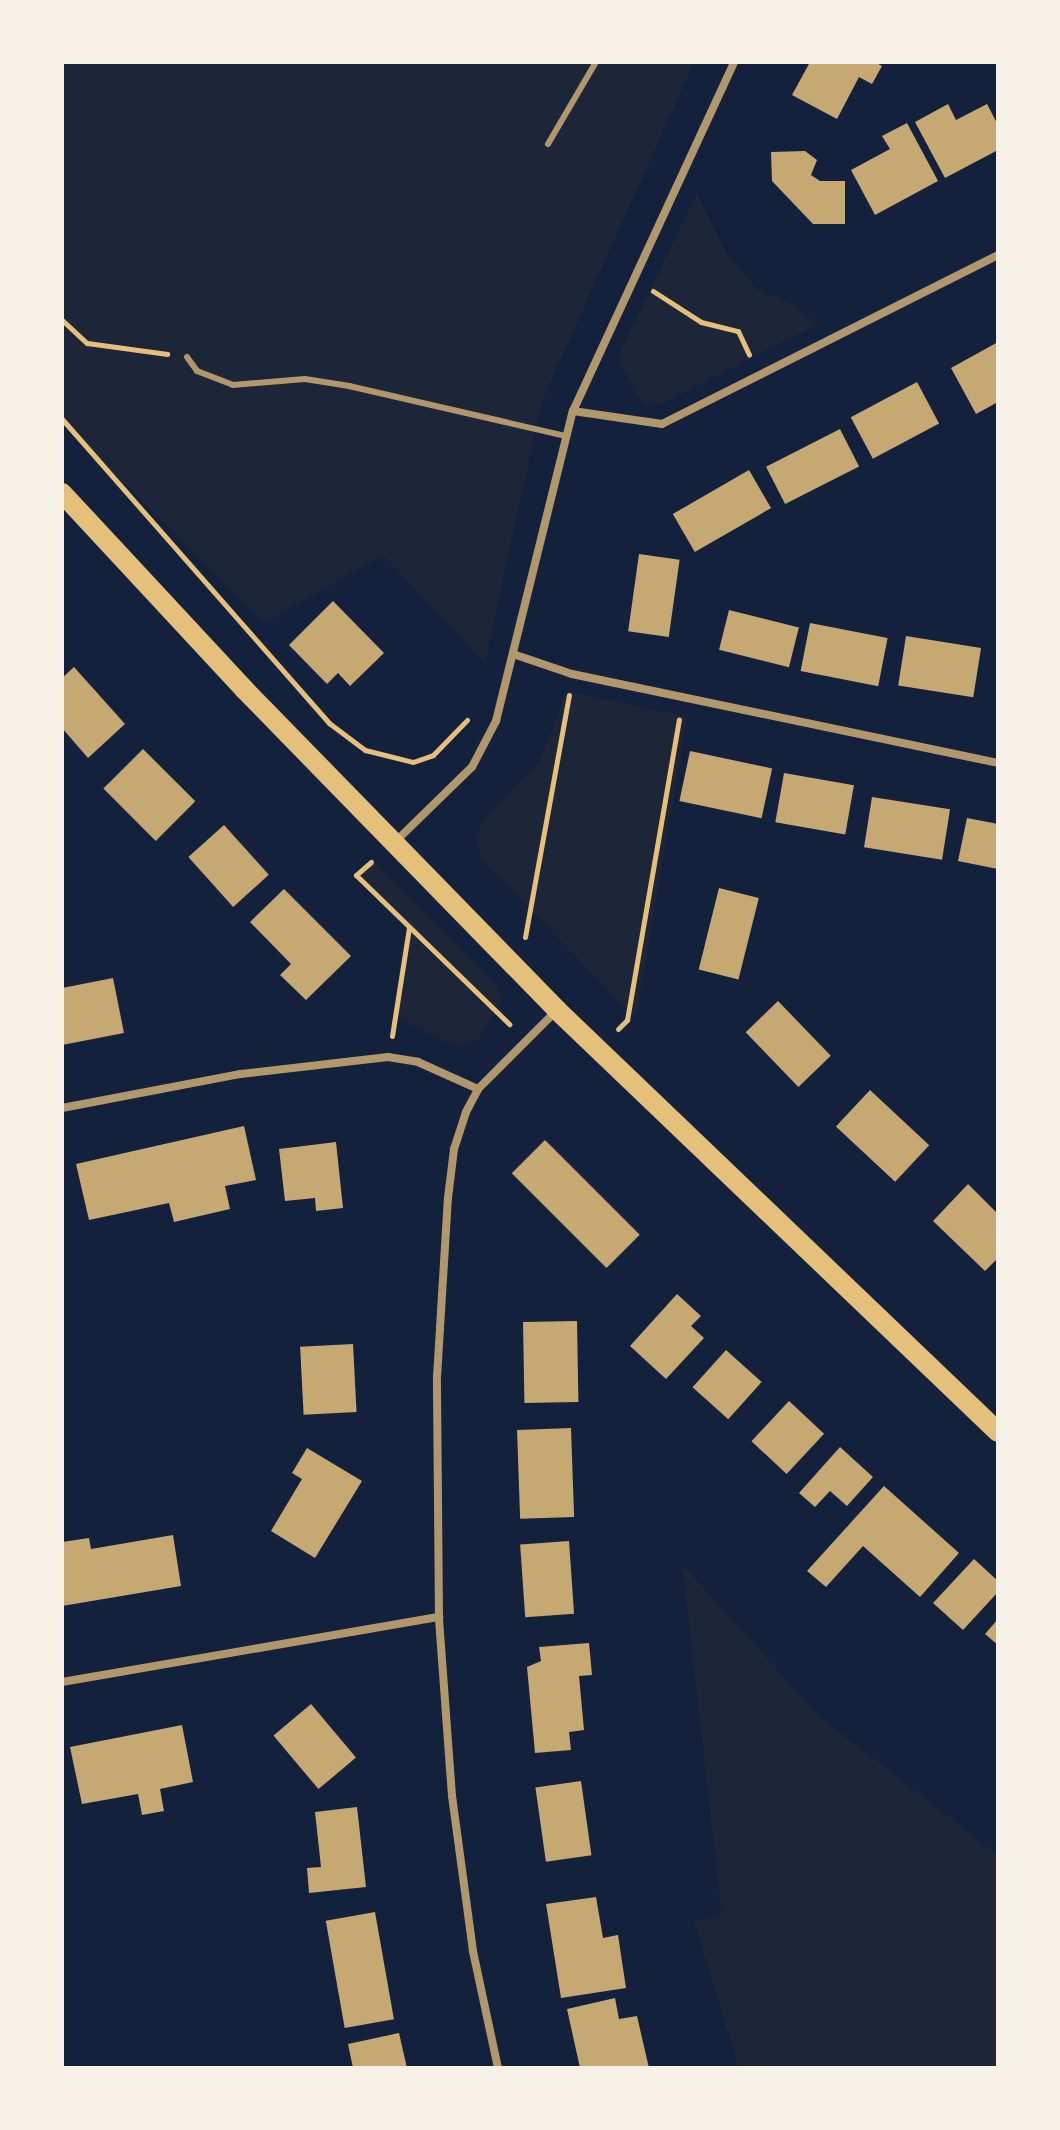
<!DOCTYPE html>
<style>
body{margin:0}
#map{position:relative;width:1060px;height:2130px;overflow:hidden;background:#14213d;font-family:"Golos Text",sans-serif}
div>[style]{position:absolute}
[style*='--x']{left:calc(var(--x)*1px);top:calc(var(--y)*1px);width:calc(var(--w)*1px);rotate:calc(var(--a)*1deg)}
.green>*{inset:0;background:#1d2539}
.building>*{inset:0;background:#c6a872;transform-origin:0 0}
.path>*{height:5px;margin:-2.5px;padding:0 2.5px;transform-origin:2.5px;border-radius:2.5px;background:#e5c07b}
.service>*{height:6px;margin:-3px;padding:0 3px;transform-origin:3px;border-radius:3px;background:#b1986c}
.minor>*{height:8px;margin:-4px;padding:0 4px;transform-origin:4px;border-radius:4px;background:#b1986c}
.primary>*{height:20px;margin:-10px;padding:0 10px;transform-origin:10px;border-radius:10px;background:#e5c07b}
span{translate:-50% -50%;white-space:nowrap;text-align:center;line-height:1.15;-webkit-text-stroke:6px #f6f1e7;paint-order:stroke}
.frame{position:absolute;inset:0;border:64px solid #f6f1e7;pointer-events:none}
</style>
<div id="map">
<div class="green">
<i style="clip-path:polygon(62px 62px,694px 62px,542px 401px,485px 663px,383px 555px,264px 623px,62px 421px)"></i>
<i style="clip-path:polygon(697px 194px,728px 256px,757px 289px,792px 304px,817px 325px,661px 404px,643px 403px,619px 363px,620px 351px)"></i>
<i style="clip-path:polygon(567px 691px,687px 717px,636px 1019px,480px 857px,476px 835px,484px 819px,539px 763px)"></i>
<i style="clip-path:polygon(373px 861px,497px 986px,502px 1000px,478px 1040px,457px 1047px,395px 1016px,409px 927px,356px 875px)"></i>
<i style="clip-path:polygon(682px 1564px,821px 1718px,998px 1855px,998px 2068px,739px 2068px,694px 1921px,722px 1916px)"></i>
</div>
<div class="building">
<i style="clip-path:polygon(810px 62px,875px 62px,882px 66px,872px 84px,859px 77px,837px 119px,792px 95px)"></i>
<i style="clip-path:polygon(948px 104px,956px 120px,987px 104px,998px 125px,998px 150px,945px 178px,915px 122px)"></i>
<i style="clip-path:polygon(907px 123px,938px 181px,875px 215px,851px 170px,890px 149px,882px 136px)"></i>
<i style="clip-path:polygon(805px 151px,817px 160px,811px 175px,820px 181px,845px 181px,845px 224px,813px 224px,772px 181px,771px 152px)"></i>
<i style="clip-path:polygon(998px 342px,998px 402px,976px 414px,951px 368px)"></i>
<i style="left:917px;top:382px;width:47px;height:75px;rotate:62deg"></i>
<i style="left:840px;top:429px;width:42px;height:83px;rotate:63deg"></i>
<i style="left:749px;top:470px;width:44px;height:88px;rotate:60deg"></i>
<i style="left:639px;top:554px;width:41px;height:78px;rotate:8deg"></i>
<i style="clip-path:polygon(333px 601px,384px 653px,350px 686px,338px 673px,327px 684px,289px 645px)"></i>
<i style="left:729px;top:610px;width:72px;height:41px;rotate:14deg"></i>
<i style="left:810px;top:623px;width:79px;height:49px;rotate:11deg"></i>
<i style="left:906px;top:636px;width:76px;height:50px;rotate:9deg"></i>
<i style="clip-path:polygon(74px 667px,125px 724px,88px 758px,62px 728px,62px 678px)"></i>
<i style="left:143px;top:749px;width:74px;height:56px;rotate:45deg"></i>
<i style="left:690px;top:751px;width:84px;height:51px;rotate:12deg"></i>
<i style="left:784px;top:773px;width:71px;height:50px;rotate:10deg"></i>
<i style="left:872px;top:797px;width:79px;height:51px;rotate:9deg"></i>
<i style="clip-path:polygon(967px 818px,998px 824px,998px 869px,958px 861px)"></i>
<i style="left:224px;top:825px;width:67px;height:48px;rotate:48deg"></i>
<i style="left:719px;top:888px;width:41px;height:84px;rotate:14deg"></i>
<i style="clip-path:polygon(284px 889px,351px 956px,306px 1000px,280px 975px,291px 964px,250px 922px)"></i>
<i style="clip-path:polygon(113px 978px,124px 1033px,62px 1045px,62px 988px)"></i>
<i style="left:778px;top:1001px;width:76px;height:45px;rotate:46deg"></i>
<i style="left:870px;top:1090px;width:81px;height:50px;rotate:43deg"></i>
<i style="clip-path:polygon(244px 1126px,256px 1180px,225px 1186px,230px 1209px,174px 1222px,169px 1203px,89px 1220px,76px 1164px)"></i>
<i style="left:545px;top:1140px;width:134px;height:47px;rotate:45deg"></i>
<i style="clip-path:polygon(336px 1142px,343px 1208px,316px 1211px,315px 1198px,285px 1201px,279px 1149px)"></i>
<i style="clip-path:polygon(968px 1184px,998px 1214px,998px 1258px,985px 1271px,933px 1221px)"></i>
<i style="clip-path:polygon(677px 1294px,701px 1316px,691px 1326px,704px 1338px,666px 1379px,630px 1346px)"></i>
<i style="left:577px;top:1321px;width:81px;height:54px;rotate:89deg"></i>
<i style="left:353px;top:1344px;width:68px;height:53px;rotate:87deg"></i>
<i style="left:726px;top:1350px;width:48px;height:50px;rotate:42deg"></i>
<i style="left:789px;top:1401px;width:48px;height:55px;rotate:43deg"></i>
<i style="left:571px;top:1428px;width:89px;height:54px;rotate:88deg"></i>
<i style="clip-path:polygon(840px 1447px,873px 1477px,847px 1506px,830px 1491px,815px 1507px,799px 1493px)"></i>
<i style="clip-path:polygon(307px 1448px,362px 1481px,315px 1558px,271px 1531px,302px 1479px,292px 1473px)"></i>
<i style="clip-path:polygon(884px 1486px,959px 1553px,920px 1597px,863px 1546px,826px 1587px,807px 1571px)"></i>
<i style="clip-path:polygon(173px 1535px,181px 1586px,62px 1606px,62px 1542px,89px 1538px,91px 1549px)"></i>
<i style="left:569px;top:1541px;width:73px;height:49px;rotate:86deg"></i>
<i style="clip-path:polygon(974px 1559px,998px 1581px,998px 1592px,963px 1630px,933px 1603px)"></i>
<i style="clip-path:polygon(998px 1619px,998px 1645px,985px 1634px)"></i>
<i style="clip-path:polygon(589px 1643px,592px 1675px,579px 1676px,584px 1730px,569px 1732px,571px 1750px,535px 1753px,527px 1667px,541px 1661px,539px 1647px)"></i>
<i style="left:311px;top:1704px;width:70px;height:49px;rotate:50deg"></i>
<i style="clip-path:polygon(182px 1725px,193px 1782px,160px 1789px,164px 1811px,142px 1815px,138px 1794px,82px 1804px,70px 1747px)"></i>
<i style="left:581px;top:1781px;width:75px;height:46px;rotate:82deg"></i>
<i style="clip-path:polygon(357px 1807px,366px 1887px,309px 1893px,307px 1868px,321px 1867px,315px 1812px)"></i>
<i style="clip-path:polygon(596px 1897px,603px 1938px,618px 1935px,626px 1988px,561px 1998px,546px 1904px)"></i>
<i style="left:375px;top:1912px;width:109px;height:50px;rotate:80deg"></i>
<i style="clip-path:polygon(615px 1998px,619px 2019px,637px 2016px,649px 2068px,580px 2068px,567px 2009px)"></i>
<i style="clip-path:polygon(399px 2033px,407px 2068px,353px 2068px,348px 2044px)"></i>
</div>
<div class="path">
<i style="--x:653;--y:291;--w:57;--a:32.9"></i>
<i style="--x:701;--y:322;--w:38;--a:14"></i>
<i style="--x:738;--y:331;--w:26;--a:65"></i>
<i style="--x:62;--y:320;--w:34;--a:43"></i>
<i style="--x:87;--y:343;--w:81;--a:7.8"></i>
<i style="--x:62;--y:419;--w:405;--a:48.7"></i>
<i style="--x:329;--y:723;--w:45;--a:36.9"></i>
<i style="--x:365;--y:750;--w:49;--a:14"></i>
<i style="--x:413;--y:762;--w:21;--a:-19"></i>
<i style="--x:433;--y:755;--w:49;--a:-45.8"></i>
<i style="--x:371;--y:862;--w:20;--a:139"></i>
<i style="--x:356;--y:875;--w:214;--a:44.2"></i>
<i style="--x:525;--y:937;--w:246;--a:-79.7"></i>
<i style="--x:618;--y:1029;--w:13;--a:-45"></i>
<i style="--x:627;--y:1020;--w:305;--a:-80.2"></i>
<i style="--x:392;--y:1036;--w:110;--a:-81.1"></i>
</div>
<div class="service">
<i style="--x:548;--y:144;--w:95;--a:-59.7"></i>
<i style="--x:187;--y:357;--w:17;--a:54"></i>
<i style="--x:197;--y:371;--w:39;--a:21"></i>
<i style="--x:233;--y:385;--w:72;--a:-4.8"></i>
<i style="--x:305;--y:379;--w:45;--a:9"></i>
<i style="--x:349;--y:386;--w:223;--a:13"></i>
</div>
<div class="minor">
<i style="--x:573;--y:411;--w:90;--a:8.3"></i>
<i style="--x:662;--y:424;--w:376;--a:-26.7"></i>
<i style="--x:516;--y:655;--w:59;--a:18.7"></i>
<i style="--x:572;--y:674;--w:435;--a:11.8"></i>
<i style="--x:394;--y:843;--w:109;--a:-44.3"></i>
<i style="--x:472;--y:767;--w:52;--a:-62.4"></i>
<i style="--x:496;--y:721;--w:319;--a:-76.1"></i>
<i style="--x:573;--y:411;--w:384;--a:-65.2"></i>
<i style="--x:62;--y:1108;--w:182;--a:-10.8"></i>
<i style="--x:241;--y:1074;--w:148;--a:-6.6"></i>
<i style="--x:388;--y:1057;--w:30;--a:9"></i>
<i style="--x:418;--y:1062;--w:66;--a:24.2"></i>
<i style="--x:62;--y:1682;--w:383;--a:-9.8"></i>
<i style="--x:498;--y:2068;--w:120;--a:-102.1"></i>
<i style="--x:473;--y:1951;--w:156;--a:-97.7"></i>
<i style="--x:452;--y:1796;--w:179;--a:-94.2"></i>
<i style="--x:439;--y:1617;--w:240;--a:-90.5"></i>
<i style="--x:437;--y:1377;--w:179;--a:-86.5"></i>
<i style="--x:448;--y:1198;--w:49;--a:-83"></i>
<i style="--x:454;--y:1149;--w:39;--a:-72"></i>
<i style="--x:466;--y:1112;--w:26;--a:-62"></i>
<i style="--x:478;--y:1089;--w:110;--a:-45"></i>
</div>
<div class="primary">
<i style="--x:62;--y:493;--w:267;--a:47.1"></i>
<i style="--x:244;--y:689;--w:448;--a:45.7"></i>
<i style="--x:557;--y:1010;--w:610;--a:43.74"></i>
</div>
<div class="frame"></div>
</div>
